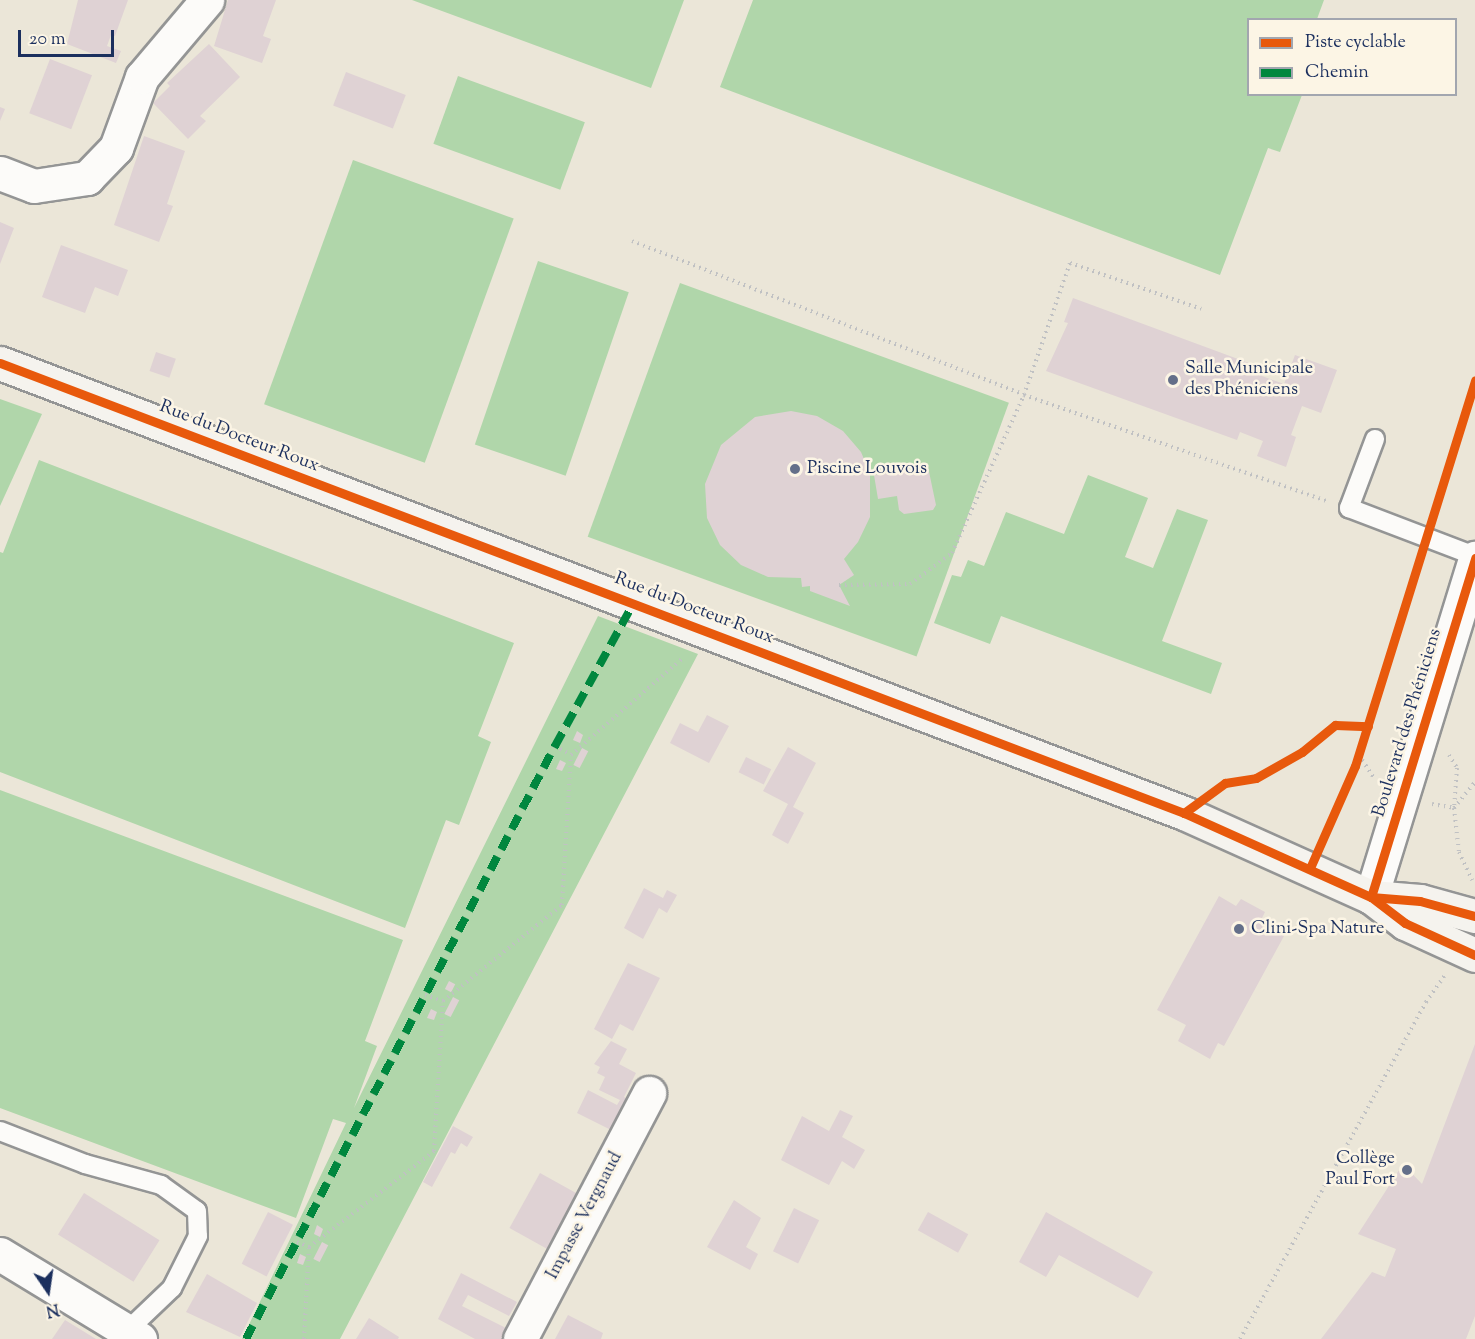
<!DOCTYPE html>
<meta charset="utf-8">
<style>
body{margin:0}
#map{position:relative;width:1475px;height:1339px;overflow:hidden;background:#ebe6d8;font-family:"Sorts Mill Goudy",serif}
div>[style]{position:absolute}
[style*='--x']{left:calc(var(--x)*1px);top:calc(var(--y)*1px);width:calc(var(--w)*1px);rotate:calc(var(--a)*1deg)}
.green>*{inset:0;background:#b0d6aa;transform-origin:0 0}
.building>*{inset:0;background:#dfd2d4;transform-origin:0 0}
.path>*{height:4px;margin-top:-2px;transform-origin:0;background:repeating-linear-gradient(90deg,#c0c1c3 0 1.5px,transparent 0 6px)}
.roads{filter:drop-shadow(2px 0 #949595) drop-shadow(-2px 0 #949595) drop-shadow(0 2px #949595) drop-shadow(0 -2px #949595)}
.lane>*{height:18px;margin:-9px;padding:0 9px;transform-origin:9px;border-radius:9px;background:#fcfbf9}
.street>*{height:33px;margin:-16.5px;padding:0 16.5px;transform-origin:16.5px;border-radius:16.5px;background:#fcfbf9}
.secondary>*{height:33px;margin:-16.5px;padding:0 16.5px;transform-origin:16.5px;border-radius:16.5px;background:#f5f3ee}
.quiet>*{height:8px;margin-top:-4px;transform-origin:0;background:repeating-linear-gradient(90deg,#00873e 0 15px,transparent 0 23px)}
.cycleway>*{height:9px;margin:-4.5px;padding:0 4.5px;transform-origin:4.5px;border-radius:4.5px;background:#e8590c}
.dots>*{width:16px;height:16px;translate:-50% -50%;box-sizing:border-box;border:3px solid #fcf5e5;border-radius:50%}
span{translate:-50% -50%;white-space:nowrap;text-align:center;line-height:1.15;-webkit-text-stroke:5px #fcf5e5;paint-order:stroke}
.poi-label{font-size:18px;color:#1b2f5e}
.left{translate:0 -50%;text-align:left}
.right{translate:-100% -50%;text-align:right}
.street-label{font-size:18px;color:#1b2f5e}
.legend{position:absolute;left:1247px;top:18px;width:210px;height:78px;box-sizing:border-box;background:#fcf5e5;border:2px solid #a2a6af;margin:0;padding:8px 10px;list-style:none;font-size:18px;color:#1b2f5e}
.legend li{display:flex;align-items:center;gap:12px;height:30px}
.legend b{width:30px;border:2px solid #a2a6af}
.north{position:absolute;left:18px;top:1261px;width:60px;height:60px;-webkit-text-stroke:4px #fcf5e5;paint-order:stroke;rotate:167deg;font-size:16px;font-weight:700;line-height:24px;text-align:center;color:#1b2f5e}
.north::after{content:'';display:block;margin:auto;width:21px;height:27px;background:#1b2f5e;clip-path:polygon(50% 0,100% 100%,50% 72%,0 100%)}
.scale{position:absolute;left:18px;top:30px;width:96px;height:27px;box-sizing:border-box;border:3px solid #1b2f5e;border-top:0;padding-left:8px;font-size:18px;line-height:21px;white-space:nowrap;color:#1b2f5e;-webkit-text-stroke:4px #fcf5e5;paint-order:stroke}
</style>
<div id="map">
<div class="green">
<i style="clip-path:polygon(412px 0,684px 0,651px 88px)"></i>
<i style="clip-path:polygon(753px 0,1324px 0,1317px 19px,1248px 20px,1248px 94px,1302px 95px,1280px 152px,1268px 148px,1220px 275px,720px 87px)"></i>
<i style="left:458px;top:76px;width:135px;height:72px;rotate:20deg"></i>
<i style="left:353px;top:160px;width:171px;height:260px;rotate:20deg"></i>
<i style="left:538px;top:261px;width:96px;height:194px;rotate:19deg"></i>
<i style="left:680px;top:283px;width:350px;height:270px;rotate:20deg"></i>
<i style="clip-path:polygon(0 399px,42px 414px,0 506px)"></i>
<i style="clip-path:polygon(39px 460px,514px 643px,478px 736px,491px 742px,459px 825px,446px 820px,405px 928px,0 772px,0 552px,3px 553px)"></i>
<i style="clip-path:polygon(1088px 475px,1148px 498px,1125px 557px,1153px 568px,1177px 509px,1208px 520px,1162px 641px,1222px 663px,1211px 694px,1001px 616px,990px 644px,934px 623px,952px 575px,961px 577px,968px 560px,984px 566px,1006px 512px,1064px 534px)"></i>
<i style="clip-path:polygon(598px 616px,698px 654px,340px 1339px,242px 1339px,346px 1123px,333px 1119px,296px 1218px,0 1108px,0 790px,403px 940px,365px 1041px,377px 1046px,354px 1108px)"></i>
</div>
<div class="building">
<i style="clip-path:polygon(78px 0,128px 0,115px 36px,111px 35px,107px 46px,121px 51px,116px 63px,67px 44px)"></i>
<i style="clip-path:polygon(228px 0,276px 0,263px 36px,271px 39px,262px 63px,214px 46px)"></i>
<i style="clip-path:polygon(209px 44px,240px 77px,200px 116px,206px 121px,188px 139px,153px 103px,170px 86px,167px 83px)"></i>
<i style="left:50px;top:59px;width:45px;height:58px;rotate:21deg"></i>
<i style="left:346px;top:72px;width:64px;height:36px;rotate:21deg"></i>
<i style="clip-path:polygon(0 107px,5px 109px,0 121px)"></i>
<i style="clip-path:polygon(144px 136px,185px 151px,167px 204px,173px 206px,159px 242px,114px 225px)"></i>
<i style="clip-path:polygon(0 222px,14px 228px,0 264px)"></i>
<i style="clip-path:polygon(61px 245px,128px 270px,118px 296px,95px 287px,85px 313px,42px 297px)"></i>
<i style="clip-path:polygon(1073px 298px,1265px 369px,1262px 376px,1284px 384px,1295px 355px,1337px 370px,1321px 413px,1302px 406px,1291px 435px,1296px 437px,1286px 467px,1257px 456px,1263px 441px,1240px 432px,1237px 440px,1046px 371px,1068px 323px,1064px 322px)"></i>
<i style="left:156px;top:352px;width:21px;height:20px;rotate:19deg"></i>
<i style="clip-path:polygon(791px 411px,817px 416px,843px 431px,861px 452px,870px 473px,870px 517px,858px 542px,844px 559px,854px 575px,839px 585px,850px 606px,810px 591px,810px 586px,802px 587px,801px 578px,768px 577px,741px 565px,720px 545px,707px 518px,705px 484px,721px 445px,755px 417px)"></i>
<i style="clip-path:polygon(928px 467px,936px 505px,933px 510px,904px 514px,899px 510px,897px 496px,878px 499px,874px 475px)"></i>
<i style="clip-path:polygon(707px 715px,729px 726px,709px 763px,670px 743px,680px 723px,698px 732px)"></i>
<i style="clip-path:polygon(577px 731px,583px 735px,580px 743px,573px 740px)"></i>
<i style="clip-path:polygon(788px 747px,816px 763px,793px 807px,804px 813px,788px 844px,772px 835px,788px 804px,763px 791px)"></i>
<i style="left:582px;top:748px;width:7px;height:19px;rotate:27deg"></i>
<i style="left:746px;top:757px;width:28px;height:17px;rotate:26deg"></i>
<i style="clip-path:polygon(560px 760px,566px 763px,562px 771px,556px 769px)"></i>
<i style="clip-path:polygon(644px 888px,663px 898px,667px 890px,677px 895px,667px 913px,659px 908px,643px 939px,624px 928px)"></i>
<i style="clip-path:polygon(1219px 896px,1236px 906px,1241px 899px,1265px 912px,1260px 922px,1284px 936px,1224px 1046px,1218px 1043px,1210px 1059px,1178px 1041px,1186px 1025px,1157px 1010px)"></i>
<i style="clip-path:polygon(628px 963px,660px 978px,633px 1031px,620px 1024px,612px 1039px,594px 1029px)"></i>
<i style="left:449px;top:981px;width:7px;height:9px;rotate:27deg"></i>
<i style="left:453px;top:997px;width:7px;height:19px;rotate:27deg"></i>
<i style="clip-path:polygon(431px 1009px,437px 1012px,434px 1020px,427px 1018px)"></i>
<i style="clip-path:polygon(611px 1041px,627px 1049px,619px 1064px,636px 1073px,624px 1097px,636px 1104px,619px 1134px,577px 1113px,588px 1090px,617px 1105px,620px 1100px,599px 1090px,605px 1077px,597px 1073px,600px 1067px,594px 1064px)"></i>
<i style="clip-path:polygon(1475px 1044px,1475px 1316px,1466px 1339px,1321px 1339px,1372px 1272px,1385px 1277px,1396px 1249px,1358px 1234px,1403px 1164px,1422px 1184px)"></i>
<i style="clip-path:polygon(840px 1110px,853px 1116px,842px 1137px,865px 1150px,854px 1169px,842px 1161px,829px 1185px,781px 1160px,802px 1116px,829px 1131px)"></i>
<i style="clip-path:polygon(453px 1126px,473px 1137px,467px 1147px,461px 1143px,455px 1154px,451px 1152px,432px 1187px,423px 1182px)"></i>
<i style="left:540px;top:1173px;width:52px;height:63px;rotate:29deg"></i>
<i style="left:84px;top:1193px;width:89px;height:49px;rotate:32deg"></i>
<i style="clip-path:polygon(734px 1200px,761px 1218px,746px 1247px,758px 1254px,750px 1270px,707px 1247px)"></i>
<i style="left:794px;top:1208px;width:28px;height:48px;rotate:26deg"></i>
<i style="left:268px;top:1212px;width:28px;height:58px;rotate:27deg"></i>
<i style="left:928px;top:1212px;width:46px;height:21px;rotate:29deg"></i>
<i style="clip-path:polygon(1046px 1212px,1153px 1272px,1138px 1298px,1059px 1255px,1046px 1277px,1019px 1262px)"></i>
<i style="clip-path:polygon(317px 1225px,323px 1229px,320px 1237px,314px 1234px)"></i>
<i style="left:322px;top:1242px;width:7px;height:19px;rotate:27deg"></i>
<i style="clip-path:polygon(300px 1254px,306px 1257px,303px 1265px,297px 1263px)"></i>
<i style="clip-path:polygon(461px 1273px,517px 1302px,509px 1316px,468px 1295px,462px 1306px,510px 1330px,505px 1339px,475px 1339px,438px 1319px)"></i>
<i style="clip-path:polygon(207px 1274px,257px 1303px,240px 1337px,186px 1312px)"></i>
<i style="clip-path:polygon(568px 1315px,603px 1333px,601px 1339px,555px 1339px)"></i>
<i style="clip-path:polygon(369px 1318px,399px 1337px,398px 1339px,356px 1339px)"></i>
<i style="clip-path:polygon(65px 1320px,96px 1339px,52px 1339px)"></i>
</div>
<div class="path">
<i style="--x:632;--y:241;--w:421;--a:21.4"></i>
<i style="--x:1024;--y:395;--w:140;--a:-70.8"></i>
<i style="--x:1070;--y:263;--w:139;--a:19.3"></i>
<i style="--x:839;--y:585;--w:71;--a:-0.8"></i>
<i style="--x:910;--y:584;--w:52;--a:-36.4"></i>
<i style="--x:952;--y:553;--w:174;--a:-65.5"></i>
<i style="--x:1024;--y:395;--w:321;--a:19.3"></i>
<i style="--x:555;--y:746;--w:18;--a:29"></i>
<i style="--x:1359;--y:755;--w:27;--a:57"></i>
<i style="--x:1449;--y:755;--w:15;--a:58"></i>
<i style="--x:1457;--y:768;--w:40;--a:94.3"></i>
<i style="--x:1432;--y:804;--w:22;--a:10"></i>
<i style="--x:1454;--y:808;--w:44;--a:83.5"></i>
<i style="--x:1459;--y:852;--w:31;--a:65"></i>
<i style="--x:1454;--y:808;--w:33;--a:-51"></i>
<i style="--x:425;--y:995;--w:19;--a:18"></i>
<i style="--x:443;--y:1001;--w:153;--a:-38.9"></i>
<i style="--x:562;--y:905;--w:150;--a:-86.6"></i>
<i style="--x:571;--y:755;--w:147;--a:-40.9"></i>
<i style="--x:297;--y:1242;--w:13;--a:23"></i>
<i style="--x:309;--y:1247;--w:158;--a:-37.5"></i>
<i style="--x:434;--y:1151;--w:150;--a:-86.6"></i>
<i style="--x:304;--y:1339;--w:92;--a:-86.9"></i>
<i style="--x:1240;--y:1339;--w:385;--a:-61.1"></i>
<i style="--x:1426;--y:1002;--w:32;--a:-55"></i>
</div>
<div class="roads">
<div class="lane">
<i style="--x:1375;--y:439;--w:74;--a:110.6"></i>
<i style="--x:1349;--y:508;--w:135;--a:20.9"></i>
<i style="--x:0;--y:1131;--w:91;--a:21.2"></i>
<i style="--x:85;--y:1164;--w:79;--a:15.4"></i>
<i style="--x:161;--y:1185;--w:44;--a:35.8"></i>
<i style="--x:197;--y:1211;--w:25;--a:88"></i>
<i style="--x:198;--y:1236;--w:58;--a:116.6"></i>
<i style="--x:172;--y:1288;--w:62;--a:136.3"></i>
</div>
<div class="street">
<i style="--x:0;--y:173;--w:36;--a:21"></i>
<i style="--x:34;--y:186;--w:54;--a:-8.6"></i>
<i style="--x:87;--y:178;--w:42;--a:-46"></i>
<i style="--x:116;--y:148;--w:76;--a:-69.9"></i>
<i style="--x:142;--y:77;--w:101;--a:-49.8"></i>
<i style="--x:1371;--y:897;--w:355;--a:-72.9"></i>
<i style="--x:0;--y:1254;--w:164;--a:31.3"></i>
<i style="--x:520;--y:1339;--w:278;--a:-62.3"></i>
</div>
<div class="secondary">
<i style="--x:0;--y:363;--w:1267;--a:20.81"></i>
<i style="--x:1184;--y:813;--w:205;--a:24.2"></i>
<i style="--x:1371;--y:897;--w:43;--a:37.4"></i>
<i style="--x:1405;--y:923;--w:77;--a:24.6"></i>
<i style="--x:1371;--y:897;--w:49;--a:4.7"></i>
<i style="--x:1420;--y:901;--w:57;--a:15.3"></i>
</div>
</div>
<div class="quiet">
<i style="--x:246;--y:1339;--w:669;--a:-62.48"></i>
<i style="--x:555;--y:746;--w:162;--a:-61.2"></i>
</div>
<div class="cycleway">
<i style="--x:0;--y:363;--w:1267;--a:20.81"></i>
<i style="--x:1184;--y:813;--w:205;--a:24.2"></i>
<i style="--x:1371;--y:897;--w:43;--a:37.4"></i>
<i style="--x:1405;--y:923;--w:77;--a:24.6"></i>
<i style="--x:1184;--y:813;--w:51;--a:-36.2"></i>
<i style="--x:1225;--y:783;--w:31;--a:-9"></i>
<i style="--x:1256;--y:778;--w:53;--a:-29.5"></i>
<i style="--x:1302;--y:752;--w:43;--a:-39.3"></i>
<i style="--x:1335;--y:725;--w:33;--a:2"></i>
<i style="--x:1310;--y:868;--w:111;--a:-66.2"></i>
<i style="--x:1355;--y:766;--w:404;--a:-72.7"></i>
<i style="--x:1371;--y:897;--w:355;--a:-72.9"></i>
<i style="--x:1371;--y:897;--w:49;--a:4.7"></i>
<i style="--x:1420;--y:901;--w:57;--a:15.3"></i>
</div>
<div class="dots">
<i style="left:1173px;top:380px;background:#646f89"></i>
<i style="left:795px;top:469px;background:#646f89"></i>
<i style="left:1239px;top:929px;background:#646f89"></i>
<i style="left:1407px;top:1170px;background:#646f89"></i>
</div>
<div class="poi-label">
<span class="left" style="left:1185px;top:380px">Salle Municipale<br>des Phéniciens</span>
<span class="left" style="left:807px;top:469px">Piscine Louvois</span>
<span class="left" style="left:1251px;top:929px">Clini-Spa Nature</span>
<span class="right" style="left:1395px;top:1170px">Collège<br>Paul Fort</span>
</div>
<div class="street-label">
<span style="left:239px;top:437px;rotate:21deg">Rue du Docteur Roux</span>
<span style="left:694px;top:609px;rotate:21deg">Rue du Docteur Roux</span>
<span style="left:1408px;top:723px;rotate:-73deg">Boulevard des Phéniciens</span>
<span style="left:585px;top:1216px;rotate:-62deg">Impasse Vergnaud</span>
</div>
<ul class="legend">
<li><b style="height:8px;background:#e8590c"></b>Piste cyclable</li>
<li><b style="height:8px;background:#00873e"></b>Chemin</li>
</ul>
<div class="north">N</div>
<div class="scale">20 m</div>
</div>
